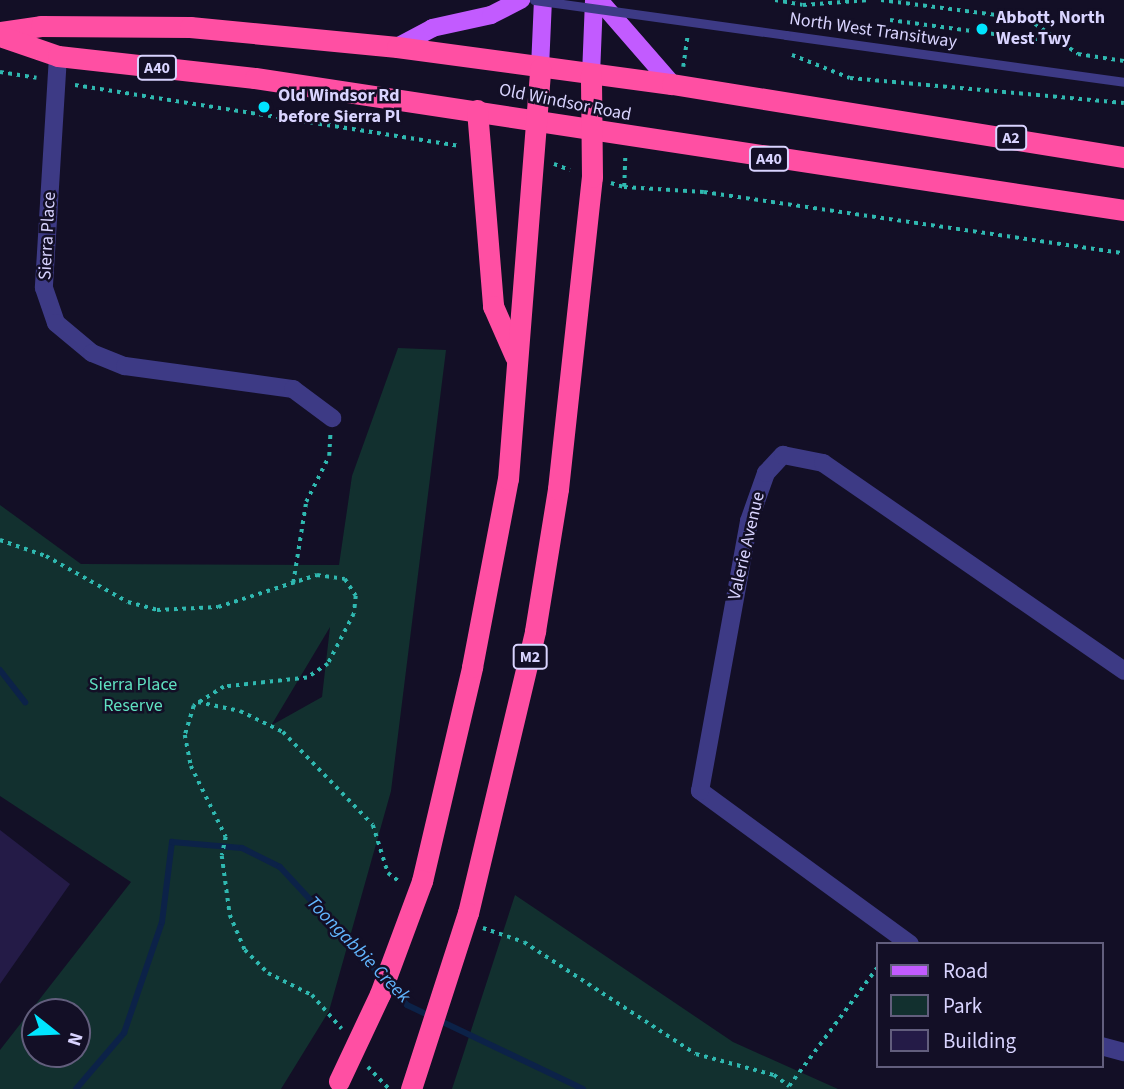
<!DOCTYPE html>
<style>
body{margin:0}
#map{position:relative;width:1124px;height:1089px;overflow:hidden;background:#130f26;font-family:"Source Sans 3",sans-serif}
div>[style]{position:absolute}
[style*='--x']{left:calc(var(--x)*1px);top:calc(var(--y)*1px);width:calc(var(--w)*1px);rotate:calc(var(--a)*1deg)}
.green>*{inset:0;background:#12302f}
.stream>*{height:6px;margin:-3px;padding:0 3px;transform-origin:3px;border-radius:3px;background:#0c2248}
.building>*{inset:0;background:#241b47}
.path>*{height:3.5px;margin-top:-1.75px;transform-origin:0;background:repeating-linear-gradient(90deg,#2fb8b0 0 3.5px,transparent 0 8.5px)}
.lane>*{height:9px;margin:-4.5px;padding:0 4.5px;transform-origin:4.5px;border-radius:4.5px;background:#3d3a85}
.street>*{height:18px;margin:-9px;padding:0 9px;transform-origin:9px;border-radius:9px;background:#3d3a85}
.primary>*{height:18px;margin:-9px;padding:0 9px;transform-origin:9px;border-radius:9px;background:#c25bff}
.highway>*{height:21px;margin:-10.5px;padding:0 10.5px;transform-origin:10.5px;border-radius:10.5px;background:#ff4fa3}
.lane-bridge>*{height:9px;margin:-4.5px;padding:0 4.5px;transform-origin:4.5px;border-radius:4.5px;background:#3d3a85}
.highway-bridge>*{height:21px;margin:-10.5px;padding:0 10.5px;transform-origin:10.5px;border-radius:10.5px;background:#ff4fa3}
.dots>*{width:19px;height:19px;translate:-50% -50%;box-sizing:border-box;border:4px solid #130f26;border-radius:50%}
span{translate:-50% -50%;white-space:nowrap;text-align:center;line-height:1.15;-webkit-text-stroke:5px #130f26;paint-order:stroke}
.shield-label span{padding:2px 5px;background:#130f26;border:2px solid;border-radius:5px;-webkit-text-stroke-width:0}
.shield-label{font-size:16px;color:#d9d4ff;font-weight:700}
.poi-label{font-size:18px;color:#d9d4ff;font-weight:700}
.left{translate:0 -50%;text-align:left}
.street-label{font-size:18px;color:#d9d4ff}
.park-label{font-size:18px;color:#5fe0c0}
.water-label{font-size:19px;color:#62b6ff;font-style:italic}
.legend{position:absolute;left:876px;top:942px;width:228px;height:126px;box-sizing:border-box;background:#130f26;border:2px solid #625e7d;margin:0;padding:9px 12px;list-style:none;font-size:21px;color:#d9d4ff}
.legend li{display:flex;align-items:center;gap:14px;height:35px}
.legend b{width:35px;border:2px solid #625e7d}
.north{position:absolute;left:21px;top:998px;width:70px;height:70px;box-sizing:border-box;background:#130f26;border:2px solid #625e7d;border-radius:50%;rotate:108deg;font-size:19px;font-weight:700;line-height:28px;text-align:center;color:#d9d4ff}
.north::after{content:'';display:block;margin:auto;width:24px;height:32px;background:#00e5ff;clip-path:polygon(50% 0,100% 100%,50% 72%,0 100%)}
</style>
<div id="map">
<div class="green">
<i style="clip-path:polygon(evenodd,398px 348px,446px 350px,391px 791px,329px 1011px,281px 1089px,0 1089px,0 1050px,131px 882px,0 796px,0 505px,81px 564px,339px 565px,352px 476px,398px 348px,330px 627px,322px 697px,272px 725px,272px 724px,330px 627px,398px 348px,77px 1012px,77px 1054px,35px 1054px,35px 1012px,77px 1012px)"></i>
<i style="clip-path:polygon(515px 895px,733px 1042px,838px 1089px,452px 1089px)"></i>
</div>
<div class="stream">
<i style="--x:0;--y:670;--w:41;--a:52"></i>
<i style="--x:389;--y:985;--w:27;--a:48"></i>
<i style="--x:407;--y:1005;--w:195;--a:25.5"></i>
<i style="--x:76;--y:1089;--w:74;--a:-49.4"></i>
<i style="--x:124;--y:1033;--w:117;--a:-71.1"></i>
<i style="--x:162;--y:922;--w:81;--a:-82.9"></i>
<i style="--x:172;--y:842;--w:70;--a:4.9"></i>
<i style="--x:242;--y:848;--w:42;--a:26.6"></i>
<i style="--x:280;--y:867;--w:150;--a:47.2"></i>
</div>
<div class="building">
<i style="clip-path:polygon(0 830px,70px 884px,0 984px)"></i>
</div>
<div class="path">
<i style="--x:775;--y:0;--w:28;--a:10"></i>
<i style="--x:803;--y:5;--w:67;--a:-4.3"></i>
<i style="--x:881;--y:0;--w:148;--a:7.4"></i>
<i style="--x:1028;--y:19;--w:61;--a:35"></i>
<i style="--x:1078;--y:54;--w:47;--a:8.7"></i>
<i style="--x:890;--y:20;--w:173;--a:7.7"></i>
<i style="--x:792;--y:55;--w:62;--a:21.6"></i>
<i style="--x:850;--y:78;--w:275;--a:5.2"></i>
<i style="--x:683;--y:67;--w:30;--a:-82"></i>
<i style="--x:0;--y:72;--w:37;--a:9"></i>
<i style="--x:75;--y:85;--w:388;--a:9"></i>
<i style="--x:554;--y:164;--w:17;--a:21"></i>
<i style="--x:611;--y:183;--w:14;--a:17"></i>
<i style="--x:624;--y:187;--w:31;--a:-88"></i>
<i style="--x:624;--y:187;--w:80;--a:3.6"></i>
<i style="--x:704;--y:192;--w:424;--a:8.3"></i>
<i style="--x:0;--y:540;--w:49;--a:19.2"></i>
<i style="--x:46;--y:556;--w:94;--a:29.3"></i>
<i style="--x:128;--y:602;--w:30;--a:15"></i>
<i style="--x:157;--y:610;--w:61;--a:-2.8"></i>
<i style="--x:218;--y:607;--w:104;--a:-17.9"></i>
<i style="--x:317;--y:575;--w:28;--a:8"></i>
<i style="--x:345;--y:579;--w:20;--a:57"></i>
<i style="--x:356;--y:596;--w:18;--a:96"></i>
<i style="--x:354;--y:614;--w:56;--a:117.5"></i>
<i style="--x:328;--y:664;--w:25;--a:146"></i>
<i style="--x:307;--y:678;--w:83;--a:173.8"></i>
<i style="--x:224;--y:687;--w:36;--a:148"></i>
<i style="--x:194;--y:706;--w:30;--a:107"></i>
<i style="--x:185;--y:735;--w:32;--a:79"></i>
<i style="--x:191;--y:766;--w:79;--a:63.8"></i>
<i style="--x:226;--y:837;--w:19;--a:102"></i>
<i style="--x:222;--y:856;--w:60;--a:82.3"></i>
<i style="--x:230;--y:915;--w:38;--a:67"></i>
<i style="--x:245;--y:950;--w:33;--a:45"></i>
<i style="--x:268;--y:973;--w:49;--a:26.6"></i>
<i style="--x:312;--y:995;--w:45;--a:48.6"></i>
<i style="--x:293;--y:583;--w:82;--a:-80.9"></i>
<i style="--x:306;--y:502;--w:51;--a:-63.4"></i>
<i style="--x:329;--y:456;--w:21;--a:-87"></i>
<i style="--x:198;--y:702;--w:43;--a:12.1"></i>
<i style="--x:240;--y:711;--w:48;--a:26"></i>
<i style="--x:283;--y:732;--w:129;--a:45.9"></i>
<i style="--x:373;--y:825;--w:50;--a:72.6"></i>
<i style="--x:388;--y:873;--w:15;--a:37"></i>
<i style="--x:483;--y:928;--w:43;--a:18.9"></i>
<i style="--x:524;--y:942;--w:205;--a:33.1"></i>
<i style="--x:696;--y:1054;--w:81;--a:15.1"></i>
<i style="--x:774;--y:1075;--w:19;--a:36"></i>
<i style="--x:789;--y:1086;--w:147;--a:-53.3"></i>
<i style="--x:368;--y:1067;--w:30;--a:46"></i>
</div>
<div class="lane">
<i style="--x:786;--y:35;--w:341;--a:7.9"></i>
</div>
<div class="street">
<i style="--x:58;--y:56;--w:232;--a:93.5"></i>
<i style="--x:44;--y:288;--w:37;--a:71"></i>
<i style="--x:56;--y:323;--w:47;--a:39.8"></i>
<i style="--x:92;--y:353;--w:35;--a:22"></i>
<i style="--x:125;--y:366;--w:170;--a:7.8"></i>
<i style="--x:293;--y:389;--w:49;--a:36.6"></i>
<i style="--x:910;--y:944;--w:260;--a:-143.9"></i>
<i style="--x:700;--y:791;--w:274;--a:-79.7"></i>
<i style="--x:749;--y:521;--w:51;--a:-70.5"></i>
<i style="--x:766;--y:473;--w:25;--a:-47"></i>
<i style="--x:783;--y:455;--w:41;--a:11.3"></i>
<i style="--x:823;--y:463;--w:366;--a:34.6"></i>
<i style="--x:1101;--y:1046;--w:24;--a:15"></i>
</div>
<div class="primary">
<i style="--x:599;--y:0;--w:111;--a:49"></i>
<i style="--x:397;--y:47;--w:40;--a:-28"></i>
<i style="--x:432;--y:28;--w:60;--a:-12.4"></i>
<i style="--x:491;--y:15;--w:34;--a:-27"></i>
<i style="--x:540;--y:68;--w:68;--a:-87.5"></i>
<i style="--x:591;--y:75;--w:75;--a:-87.7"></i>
</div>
<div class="highway">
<i style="--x:0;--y:32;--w:41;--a:-8.3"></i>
<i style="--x:41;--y:26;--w:149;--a:0.4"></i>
<i style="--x:190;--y:27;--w:208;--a:5.5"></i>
<i style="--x:397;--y:47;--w:277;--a:7.7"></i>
<i style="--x:672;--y:84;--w:458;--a:9.2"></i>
<i style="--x:0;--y:36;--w:61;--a:19"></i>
<i style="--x:58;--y:56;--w:198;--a:6.4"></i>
<i style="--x:255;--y:78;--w:879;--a:8.64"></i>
<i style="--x:477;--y:110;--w:197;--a:85.3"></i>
<i style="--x:493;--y:306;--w:55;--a:66.3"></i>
<i style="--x:422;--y:881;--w:220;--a:-76.8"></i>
<i style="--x:472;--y:667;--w:191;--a:-79.2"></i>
<i style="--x:508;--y:479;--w:412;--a:-85.5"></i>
<i style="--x:468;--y:913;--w:290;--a:-76.6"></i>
<i style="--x:535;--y:631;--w:144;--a:-80.8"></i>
<i style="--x:558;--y:489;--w:314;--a:-83.8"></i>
<i style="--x:592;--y:177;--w:102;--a:-90.6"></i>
</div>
<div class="lane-bridge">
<i style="--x:534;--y:0;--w:254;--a:7.9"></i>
</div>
<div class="highway-bridge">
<i style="--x:339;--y:1081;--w:96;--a:-64.8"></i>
<i style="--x:380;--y:994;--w:121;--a:-69.6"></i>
<i style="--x:411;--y:1089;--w:185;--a:-72.1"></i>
</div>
<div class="dots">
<i style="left:982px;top:29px;background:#00e5ff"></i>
<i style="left:264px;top:107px;background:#00e5ff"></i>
</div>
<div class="shield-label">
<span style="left:157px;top:68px">A40</span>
<span style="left:1011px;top:138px">A2</span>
<span style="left:769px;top:159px">A40</span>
<span style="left:530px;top:657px">M2</span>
</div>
<div class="poi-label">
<span class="left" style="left:996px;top:29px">Abbott, North<br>West Twy</span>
<span class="left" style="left:278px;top:107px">Old Windsor Rd<br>before Sierra Pl</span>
</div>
<div class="street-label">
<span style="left:873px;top:31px;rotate:8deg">North West Transitway</span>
<span style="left:565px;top:103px;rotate:11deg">Old Windsor Road</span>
<span style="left:48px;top:236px;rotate:-87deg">Sierra Place</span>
<span style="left:747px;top:546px;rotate:-77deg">Valerie Avenue</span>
</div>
<div class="park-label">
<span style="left:133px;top:696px">Sierra Place<br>Reserve</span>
</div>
<div class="water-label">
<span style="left:358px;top:950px;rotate:46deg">Toongabbie Creek</span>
</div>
<ul class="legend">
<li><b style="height:9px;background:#c25bff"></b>Road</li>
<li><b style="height:19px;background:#12302f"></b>Park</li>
<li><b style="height:19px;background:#241b47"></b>Building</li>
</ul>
<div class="north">N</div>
</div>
